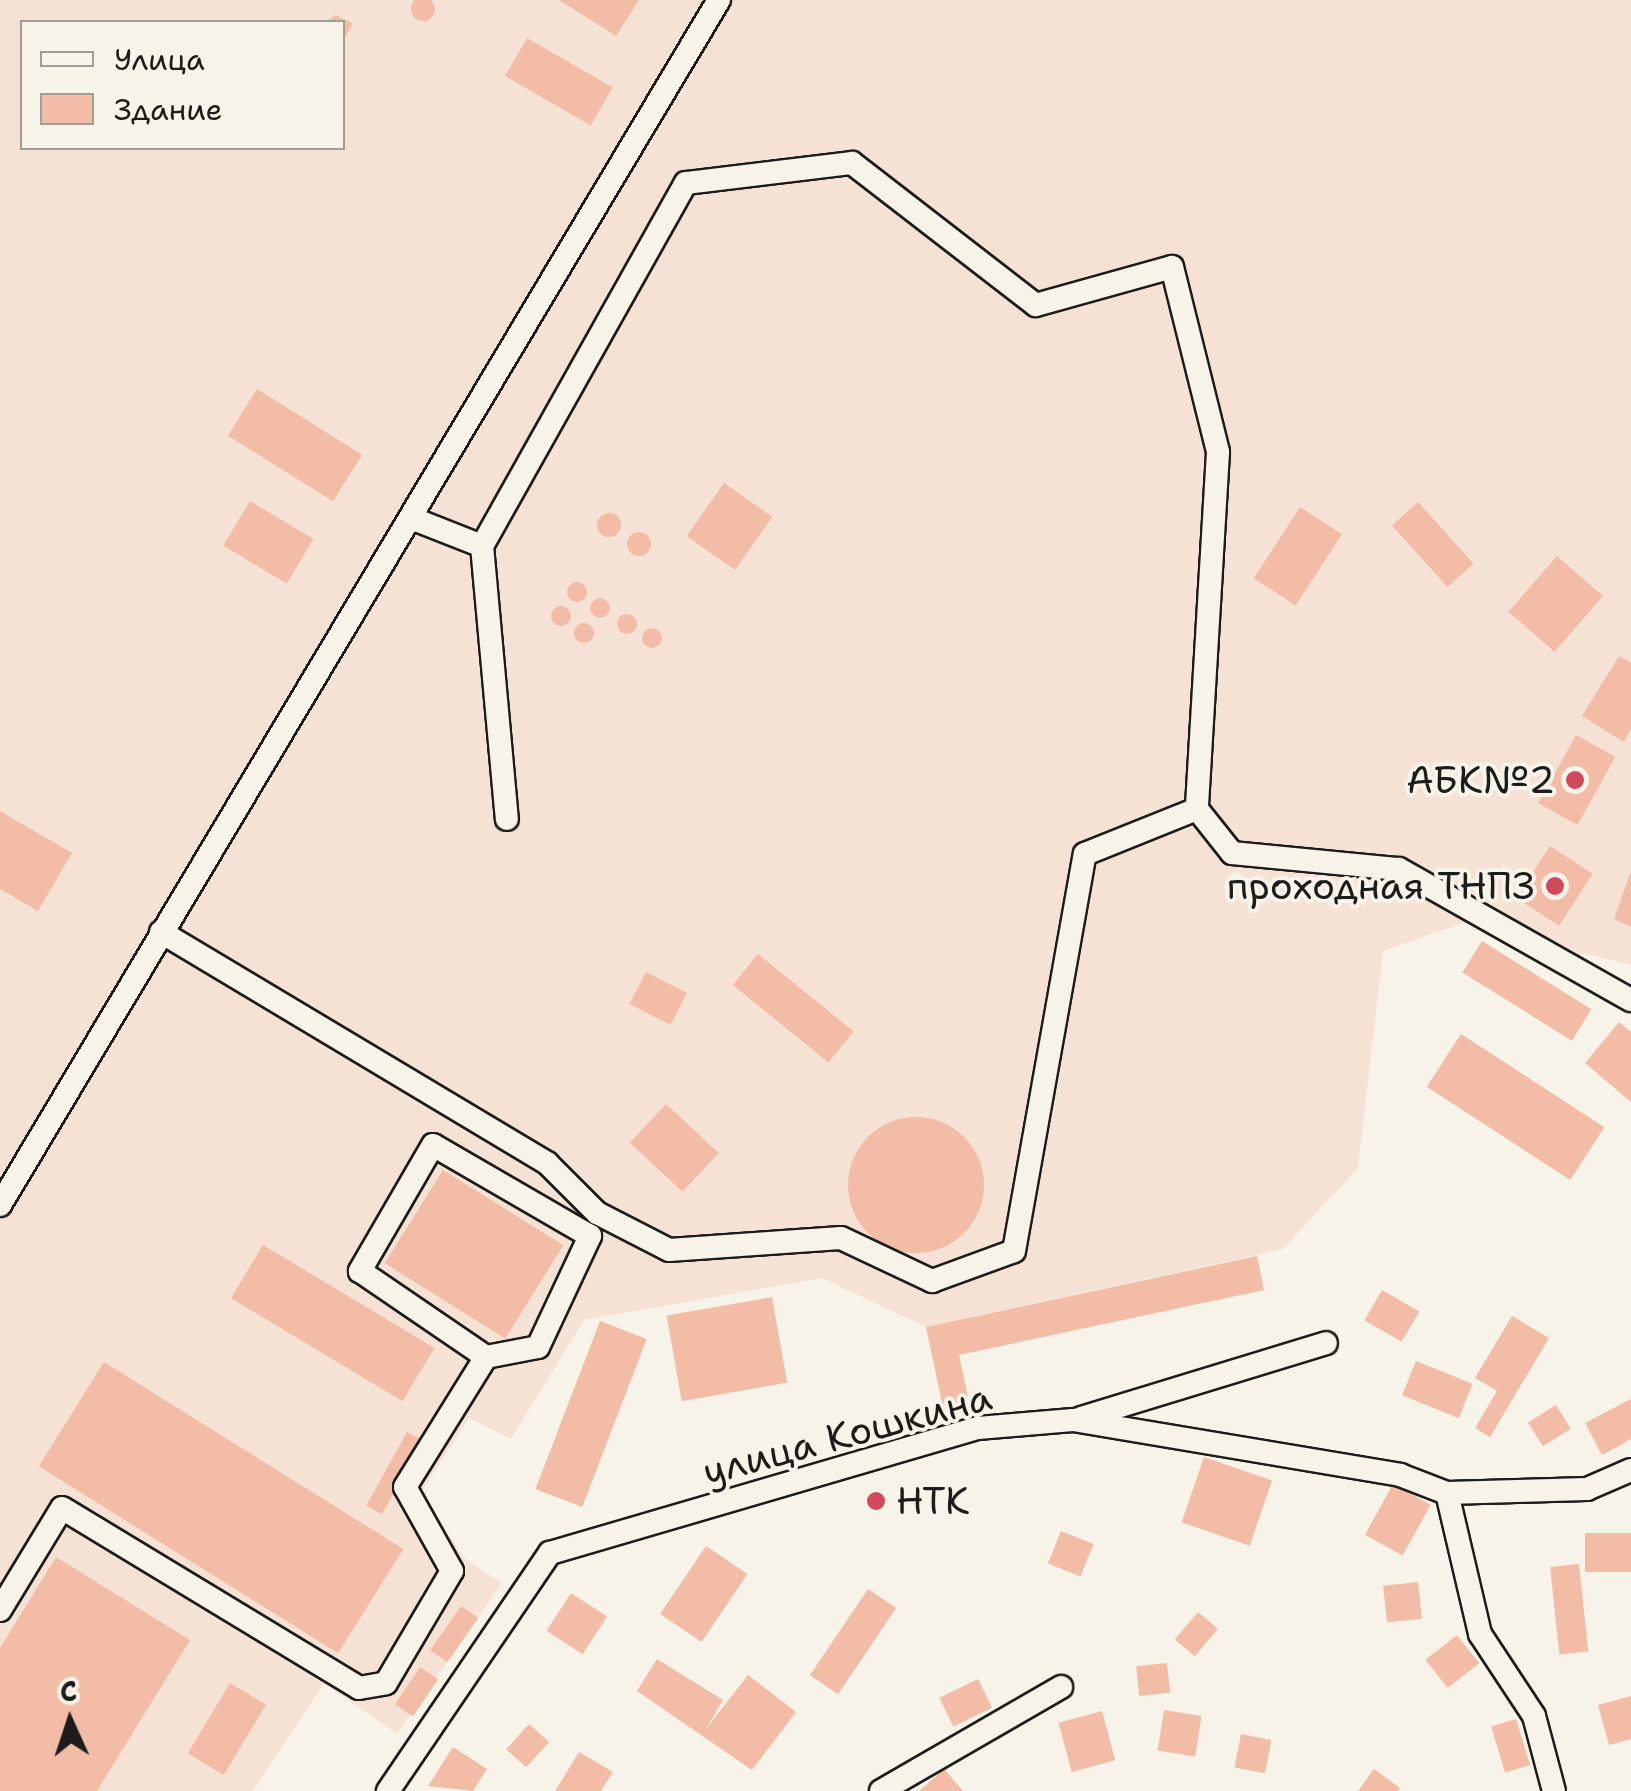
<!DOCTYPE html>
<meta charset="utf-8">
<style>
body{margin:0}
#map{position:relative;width:1631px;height:1791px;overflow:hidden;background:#f7f3e8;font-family:"Shantell Sans",sans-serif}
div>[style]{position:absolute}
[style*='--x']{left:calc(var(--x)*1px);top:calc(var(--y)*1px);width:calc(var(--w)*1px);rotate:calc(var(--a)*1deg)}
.built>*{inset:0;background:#f6e2d4}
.building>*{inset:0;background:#f3bca7;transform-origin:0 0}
.round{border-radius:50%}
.roads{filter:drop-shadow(2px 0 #1c1c1c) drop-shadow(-2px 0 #1c1c1c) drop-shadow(0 2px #1c1c1c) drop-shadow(0 -2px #1c1c1c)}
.minor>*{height:22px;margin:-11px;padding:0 11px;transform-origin:11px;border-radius:11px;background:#f7f3e8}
.dots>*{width:28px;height:28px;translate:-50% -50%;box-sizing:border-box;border:5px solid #f7f3e8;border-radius:50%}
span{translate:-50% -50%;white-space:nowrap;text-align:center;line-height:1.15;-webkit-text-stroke:8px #f7f3e8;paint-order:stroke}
.poi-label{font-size:38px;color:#1c1c1c}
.right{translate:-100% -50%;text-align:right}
.left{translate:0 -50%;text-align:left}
.street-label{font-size:38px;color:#1c1c1c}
.legend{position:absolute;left:20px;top:20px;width:325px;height:130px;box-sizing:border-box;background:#f7f3e8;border:2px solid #9f9d96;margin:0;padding:12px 18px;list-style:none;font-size:30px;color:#1c1c1c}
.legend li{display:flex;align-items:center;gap:20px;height:50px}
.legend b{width:50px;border:2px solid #9f9d96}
.north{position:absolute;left:20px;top:1671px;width:100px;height:100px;-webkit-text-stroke:8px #f7f3e8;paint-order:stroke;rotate:357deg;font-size:28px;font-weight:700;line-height:40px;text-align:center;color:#1c1c1c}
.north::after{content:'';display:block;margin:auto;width:35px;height:45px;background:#1c1c1c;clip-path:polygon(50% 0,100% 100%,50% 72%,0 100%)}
</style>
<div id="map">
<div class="built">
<i style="clip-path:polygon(evenodd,0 0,1631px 0,1631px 965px,1582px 953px,1560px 977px,1472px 920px,1383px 951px,1358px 1168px,1283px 1249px,926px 1327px,822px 1278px,584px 1320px,511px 1439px,469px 1418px,422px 1491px,463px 1557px,502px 1583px,397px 1734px,324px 1683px,253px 1791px,0 1791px,0 0,22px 22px,342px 22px,342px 148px,22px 148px,22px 22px)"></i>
</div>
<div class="building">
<i class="round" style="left:411px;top:-3px;width:24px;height:24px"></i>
<i style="clip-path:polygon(559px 0,639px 0,616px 36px)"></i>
<i style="clip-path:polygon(335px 15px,353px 23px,342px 43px,342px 22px,326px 22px)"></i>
<i style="left:527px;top:38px;width:99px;height:44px;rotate:30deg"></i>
<i style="left:257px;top:389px;width:124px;height:55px;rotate:32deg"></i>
<i style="left:724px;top:483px;width:59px;height:65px;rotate:35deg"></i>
<i style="left:250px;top:501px;width:74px;height:52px;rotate:31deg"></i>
<i style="left:1418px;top:502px;width:83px;height:35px;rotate:48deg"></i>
<i style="left:1300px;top:507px;width:50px;height:85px;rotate:33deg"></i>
<i class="round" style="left:597px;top:513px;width:24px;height:24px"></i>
<i class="round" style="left:627px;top:532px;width:24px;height:24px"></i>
<i style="left:1557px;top:556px;width:61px;height:74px;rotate:41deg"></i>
<i class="round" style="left:567px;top:582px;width:20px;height:20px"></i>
<i class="round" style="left:590px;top:598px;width:20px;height:20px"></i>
<i class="round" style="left:551px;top:606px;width:20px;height:20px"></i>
<i class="round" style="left:617px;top:614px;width:20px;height:20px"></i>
<i class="round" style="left:574px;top:623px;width:20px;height:20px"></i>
<i class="round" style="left:642px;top:628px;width:20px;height:20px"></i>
<i style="clip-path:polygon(1619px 656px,1631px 663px,1631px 729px,1624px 742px,1582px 716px)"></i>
<i style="left:1576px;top:735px;width:45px;height:78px;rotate:29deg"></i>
<i style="clip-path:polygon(0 811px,72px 853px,38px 911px,0 889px)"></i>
<i style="left:1550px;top:846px;width:51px;height:62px;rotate:33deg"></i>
<i style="clip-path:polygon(1630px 873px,1631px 873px,1631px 927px,1614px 919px)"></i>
<i style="left:1482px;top:941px;width:129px;height:37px;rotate:32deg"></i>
<i style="left:758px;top:954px;width:123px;height:40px;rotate:39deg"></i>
<i style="left:646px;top:972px;width:46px;height:36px;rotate:27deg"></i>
<i style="clip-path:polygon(1619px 1022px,1631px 1032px,1631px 1102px,1585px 1063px)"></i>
<i style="left:1461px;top:1034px;width:171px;height:63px;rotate:33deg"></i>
<i style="left:666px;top:1104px;width:72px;height:53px;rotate:43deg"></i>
<i class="round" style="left:848px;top:1117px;width:136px;height:136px"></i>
<i style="left:443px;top:1170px;width:142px;height:110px;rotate:32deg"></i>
<i style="left:263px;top:1245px;width:200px;height:62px;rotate:31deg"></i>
<i style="clip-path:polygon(1257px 1256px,1264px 1290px,959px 1355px,970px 1407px,944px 1412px,926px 1327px)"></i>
<i style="left:1382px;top:1290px;width:43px;height:35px;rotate:30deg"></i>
<i style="left:772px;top:1297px;width:87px;height:107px;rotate:80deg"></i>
<i style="clip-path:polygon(1512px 1316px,1549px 1338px,1490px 1437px,1475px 1428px,1497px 1391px,1475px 1378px)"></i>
<i style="left:600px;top:1321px;width:50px;height:180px;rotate:21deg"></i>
<i style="left:1416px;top:1361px;width:61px;height:37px;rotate:22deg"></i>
<i style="left:104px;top:1362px;width:353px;height:123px;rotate:32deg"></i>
<i style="clip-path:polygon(1631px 1399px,1631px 1439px,1602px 1455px,1585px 1423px)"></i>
<i style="left:1556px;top:1405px;width:28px;height:33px;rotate:58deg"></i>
<i style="left:407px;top:1432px;width:18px;height:84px;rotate:29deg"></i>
<i style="left:1204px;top:1457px;width:72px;height:69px;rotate:19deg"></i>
<i style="left:1393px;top:1484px;width:43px;height:58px;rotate:29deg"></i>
<i style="left:1061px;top:1531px;width:35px;height:35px;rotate:22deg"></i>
<i style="left:1585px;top:1533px;width:46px;height:39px"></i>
<i style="left:706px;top:1546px;width:50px;height:82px;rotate:34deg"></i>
<i style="clip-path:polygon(56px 1557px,190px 1640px,97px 1791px,0 1791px,0 1648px)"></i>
<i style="left:1579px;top:1564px;width:88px;height:29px;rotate:84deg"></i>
<i style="left:1418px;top:1582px;width:37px;height:35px;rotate:84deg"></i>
<i style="left:868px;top:1589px;width:34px;height:104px;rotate:34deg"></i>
<i style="left:571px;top:1593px;width:43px;height:45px;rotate:33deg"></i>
<i style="left:461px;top:1606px;width:21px;height:54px;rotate:35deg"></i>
<i style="left:1198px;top:1612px;width:26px;height:36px;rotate:40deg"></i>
<i style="left:1457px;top:1635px;width:36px;height:40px;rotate:52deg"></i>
<i style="clip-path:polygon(657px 1659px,723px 1700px,706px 1729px,748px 1675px,796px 1712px,752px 1770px,637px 1691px)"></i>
<i style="left:1167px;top:1663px;width:30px;height:31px;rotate:84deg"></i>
<i style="left:420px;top:1667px;width:22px;height:45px;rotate:34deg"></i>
<i style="left:978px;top:1679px;width:32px;height:43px;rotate:64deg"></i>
<i style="left:230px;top:1683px;width:42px;height:82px;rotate:31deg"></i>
<i style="clip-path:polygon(1631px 1696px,1631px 1739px,1609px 1745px,1598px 1705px)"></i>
<i style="left:1164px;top:1710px;width:38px;height:41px;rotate:9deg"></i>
<i style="left:1102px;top:1711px;width:51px;height:45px;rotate:75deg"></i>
<i style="left:1516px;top:1719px;width:48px;height:26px;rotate:73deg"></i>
<i style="left:529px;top:1724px;width:27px;height:34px;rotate:42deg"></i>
<i style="left:1241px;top:1734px;width:31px;height:34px;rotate:11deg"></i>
<i style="clip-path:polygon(453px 1747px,487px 1769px,473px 1791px,428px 1786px)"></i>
<i style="clip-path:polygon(579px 1752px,613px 1772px,601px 1791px,555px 1791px)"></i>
<i style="clip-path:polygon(944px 1769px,963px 1791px,919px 1791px)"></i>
<i style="clip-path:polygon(1374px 1769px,1400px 1788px,1398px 1791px,1358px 1791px)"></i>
</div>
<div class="roads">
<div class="minor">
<i style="--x:411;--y:518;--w:76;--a:21.5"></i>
<i style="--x:482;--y:546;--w:274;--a:84.8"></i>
<i style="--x:482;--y:546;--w:416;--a:-60.7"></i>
<i style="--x:686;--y:183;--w:167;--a:-6.9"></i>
<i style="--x:852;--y:163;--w:232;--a:37.7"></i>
<i style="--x:1036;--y:305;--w:141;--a:-15.6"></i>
<i style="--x:1172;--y:267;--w:191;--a:76"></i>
<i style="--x:1218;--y:452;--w:358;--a:93.4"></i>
<i style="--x:161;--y:932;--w:450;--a:30.9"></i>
<i style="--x:547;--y:1163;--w:71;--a:45"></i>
<i style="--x:597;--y:1213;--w:81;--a:27.2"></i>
<i style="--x:669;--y:1250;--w:172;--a:-4"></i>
<i style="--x:841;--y:1238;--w:101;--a:25.3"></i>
<i style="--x:932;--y:1281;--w:87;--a:-20.1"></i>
<i style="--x:1014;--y:1251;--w:403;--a:-79.9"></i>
<i style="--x:1085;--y:854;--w:121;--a:-21.9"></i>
<i style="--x:1197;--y:809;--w:56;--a:51.5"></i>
<i style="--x:1232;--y:853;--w:168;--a:5.5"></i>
<i style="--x:1399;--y:869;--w:266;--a:29.5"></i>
<i style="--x:0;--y:1205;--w:1403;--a:-59.18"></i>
<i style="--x:1081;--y:1418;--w:256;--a:-17"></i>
<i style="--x:1447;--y:1493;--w:145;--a:76.8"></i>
<i style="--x:1480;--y:1634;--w:98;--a:56.6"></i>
<i style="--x:1534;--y:1716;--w:78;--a:75.1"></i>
<i style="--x:0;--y:1610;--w:119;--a:-58.7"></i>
<i style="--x:62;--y:1508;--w:347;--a:31.2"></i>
<i style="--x:359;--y:1688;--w:27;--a:-10"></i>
<i style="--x:386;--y:1683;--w:130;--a:-59.5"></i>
<i style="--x:452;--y:1571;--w:96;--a:-119.2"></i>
<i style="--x:405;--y:1487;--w:153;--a:-58.1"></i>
<i style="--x:486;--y:1357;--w:53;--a:-10.9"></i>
<i style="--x:538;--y:1347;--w:123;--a:-64.9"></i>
<i style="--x:590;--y:1236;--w:181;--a:-149.9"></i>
<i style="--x:433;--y:1145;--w:146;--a:120.1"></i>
<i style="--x:360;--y:1271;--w:153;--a:34.3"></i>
<i style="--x:388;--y:1791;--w:288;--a:-55.8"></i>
<i style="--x:550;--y:1553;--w:446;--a:-16.3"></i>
<i style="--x:978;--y:1428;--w:95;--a:-4.8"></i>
<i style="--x:1073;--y:1420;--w:332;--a:9.5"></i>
<i style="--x:1400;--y:1475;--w:50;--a:21"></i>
<i style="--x:1447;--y:1493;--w:140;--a:-1.6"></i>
<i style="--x:1587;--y:1489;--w:48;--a:-23.4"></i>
<i style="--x:881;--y:1791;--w:208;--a:-30"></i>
</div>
</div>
<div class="dots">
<i style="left:1575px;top:780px;background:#d1495b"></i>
<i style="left:1555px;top:886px;background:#d1495b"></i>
<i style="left:876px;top:1501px;background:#d1495b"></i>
</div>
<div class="poi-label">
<span class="right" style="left:1555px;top:780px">АБК№2</span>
<span class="right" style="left:1535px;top:886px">проходная ТНПЗ</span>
<span class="left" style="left:896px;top:1501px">НТК</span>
</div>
<div class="street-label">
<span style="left:847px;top:1434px;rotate:-15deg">улица Кошкина</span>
</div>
<ul class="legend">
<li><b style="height:12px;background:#f7f3e8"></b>Улица</li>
<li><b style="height:28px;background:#f3bca7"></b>Здание</li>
</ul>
<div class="north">С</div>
</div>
